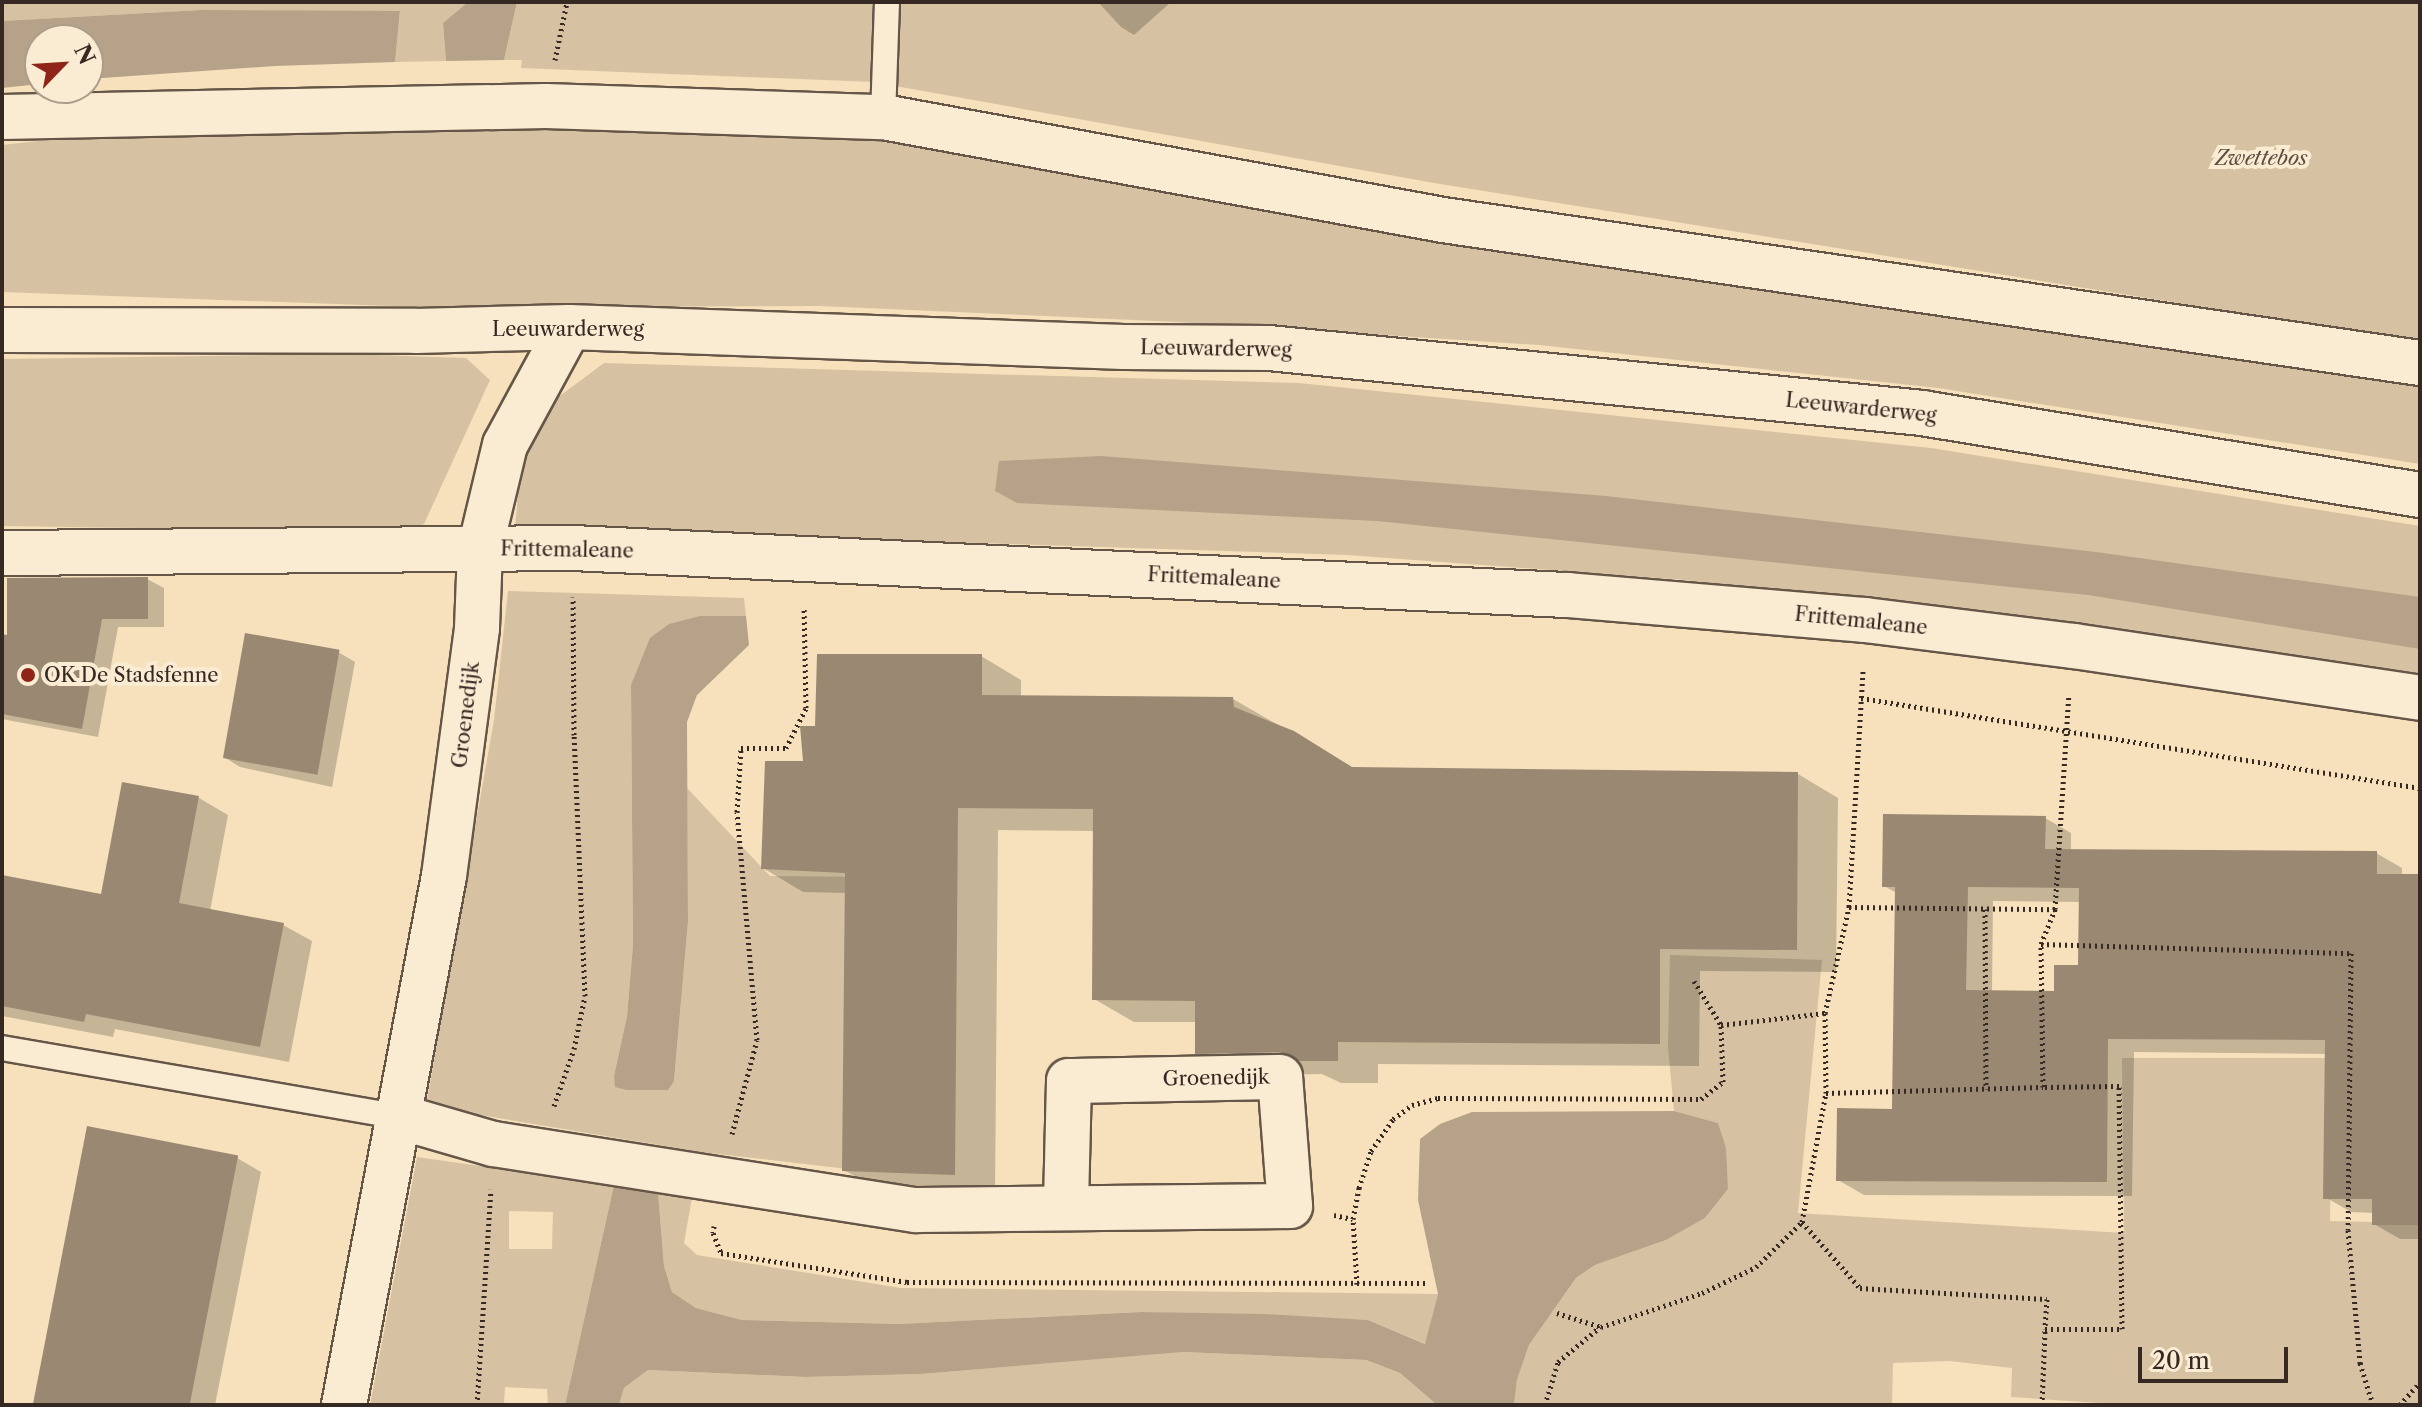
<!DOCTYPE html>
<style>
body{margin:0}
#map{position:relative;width:2422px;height:1407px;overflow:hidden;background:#f7e1bc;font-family:"Libre Caslon Text",serif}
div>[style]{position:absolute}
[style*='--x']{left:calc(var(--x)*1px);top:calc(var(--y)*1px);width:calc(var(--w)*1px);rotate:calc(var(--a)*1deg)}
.green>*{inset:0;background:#d6c2a2}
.water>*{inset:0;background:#b5a288}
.shadow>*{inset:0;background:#0003}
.building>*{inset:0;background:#9a8872;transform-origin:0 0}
.path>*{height:5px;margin-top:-2.5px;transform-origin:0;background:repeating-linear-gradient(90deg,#362822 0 2px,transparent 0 6px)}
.roads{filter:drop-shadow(2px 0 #665648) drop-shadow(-2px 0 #665648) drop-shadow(0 2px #665648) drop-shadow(0 -2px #665648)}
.lane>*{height:24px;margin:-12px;padding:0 12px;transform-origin:12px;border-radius:12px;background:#faecd3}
.street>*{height:44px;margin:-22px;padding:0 22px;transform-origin:22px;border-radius:22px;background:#faecd3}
.secondary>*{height:44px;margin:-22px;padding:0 22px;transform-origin:22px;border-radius:22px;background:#faecd3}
.dots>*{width:22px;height:22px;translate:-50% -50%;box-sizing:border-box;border:4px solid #faecd3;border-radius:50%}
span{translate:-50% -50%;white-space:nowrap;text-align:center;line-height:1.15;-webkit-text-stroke:8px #faecd3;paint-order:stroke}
.park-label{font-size:20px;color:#5e4e42;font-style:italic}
.street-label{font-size:20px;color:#362822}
.poi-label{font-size:20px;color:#362822}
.left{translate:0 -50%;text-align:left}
.frame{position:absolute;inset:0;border:4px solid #362822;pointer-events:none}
.north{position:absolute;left:24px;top:24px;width:80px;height:80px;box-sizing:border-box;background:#faecd3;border:2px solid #ac9e8c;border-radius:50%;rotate:65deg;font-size:22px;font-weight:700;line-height:32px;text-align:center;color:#362822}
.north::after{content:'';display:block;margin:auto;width:28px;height:36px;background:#8f2418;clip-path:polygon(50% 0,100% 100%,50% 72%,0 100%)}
.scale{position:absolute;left:2138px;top:1347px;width:150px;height:36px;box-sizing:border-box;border:4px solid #362822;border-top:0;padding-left:10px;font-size:24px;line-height:28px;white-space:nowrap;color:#362822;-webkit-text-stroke:6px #faecd3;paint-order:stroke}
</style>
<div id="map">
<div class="green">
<i style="clip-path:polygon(2px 2px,468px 2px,443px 23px,446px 61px,395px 62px,400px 12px,201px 10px,2px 21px)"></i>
<i style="clip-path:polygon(517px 2px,2420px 2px,2420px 342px,1434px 183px,873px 82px,521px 68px,522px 60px,504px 60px)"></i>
<i style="clip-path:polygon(278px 122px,870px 133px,1475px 248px,1950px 301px,2420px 376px,2420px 464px,1938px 388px,1539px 345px,1178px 322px,819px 306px,418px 307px,2px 292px,2px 145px,137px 130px)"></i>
<i style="clip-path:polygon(347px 354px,466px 358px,490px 380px,424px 524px,401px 532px,2px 526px,2px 359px)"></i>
<i style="clip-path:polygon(604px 363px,1299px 383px,1931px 448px,2420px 526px,2420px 678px,2062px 627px,1685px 580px,1347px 555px,515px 528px,522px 450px,553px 401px)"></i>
<i style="clip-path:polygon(508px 591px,744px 598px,746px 616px,700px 616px,631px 685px,633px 945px,627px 1016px,614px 1076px,674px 1081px,688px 922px,687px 788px,770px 876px,878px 877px,873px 1172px,701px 1152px,426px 1106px,494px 720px)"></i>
<i style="clip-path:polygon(1670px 955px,1822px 960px,1798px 1213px,2124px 1233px,2122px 1058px,2333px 1058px,2330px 1221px,2420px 1223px,2420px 1405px,2128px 1405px,2011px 1397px,2012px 1368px,1949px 1361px,1893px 1363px,1892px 1405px,1514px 1405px,1517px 1380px,1529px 1345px,1576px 1278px,1595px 1265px,1666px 1240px,1705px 1218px,1728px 1189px,1718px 1123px,1674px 1111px,1668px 1047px)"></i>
<i style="clip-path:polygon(evenodd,417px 1157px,614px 1185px,565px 1405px,548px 1405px,547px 1389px,505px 1387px,504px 1405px,370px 1405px,417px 1157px,509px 1211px,553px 1212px,552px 1249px,509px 1249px,509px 1211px)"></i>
<i style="clip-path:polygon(658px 1192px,692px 1198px,684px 1243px,697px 1255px,901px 1288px,1438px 1294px,1426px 1344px,1368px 1320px,1141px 1312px,898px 1324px,742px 1320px,696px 1308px,672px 1292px,664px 1266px)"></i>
<i style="clip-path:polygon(1184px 1352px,1366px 1360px,1400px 1373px,1437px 1405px,619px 1405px,624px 1388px,648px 1370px,805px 1377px,921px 1374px)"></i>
</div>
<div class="water">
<i style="clip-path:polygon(468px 2px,517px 2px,504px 60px,446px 61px,443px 23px)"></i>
<i style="clip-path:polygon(201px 10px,400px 11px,395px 62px,275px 66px,88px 79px,88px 40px,40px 40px,40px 84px,2px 88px,2px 21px)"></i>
<i style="clip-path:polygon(1101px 456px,1606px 496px,2096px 552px,2420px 597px,2420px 649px,2088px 595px,1377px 521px,1017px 503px,995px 491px,999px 461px)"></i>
<i style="clip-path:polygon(700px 616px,746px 616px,749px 645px,697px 695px,687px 722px,688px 922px,674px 1081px,668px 1090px,627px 1090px,615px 1087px,614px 1076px,627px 1016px,633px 945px,631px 685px,650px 638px,669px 624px)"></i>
<i style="clip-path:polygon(1674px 1111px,1718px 1123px,1726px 1148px,1728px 1189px,1705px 1218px,1666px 1240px,1595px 1265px,1576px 1278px,1529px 1345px,1517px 1380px,1514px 1405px,1437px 1405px,1400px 1373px,1366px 1360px,1184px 1352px,921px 1374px,805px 1377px,648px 1370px,624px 1388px,619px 1405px,565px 1405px,614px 1185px,658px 1192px,664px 1266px,672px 1292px,696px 1308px,742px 1320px,898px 1324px,1141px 1312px,1264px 1314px,1368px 1320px,1425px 1344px,1438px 1294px,1418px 1200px,1420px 1139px,1440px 1124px,1472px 1112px)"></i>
</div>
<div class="shadow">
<i style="clip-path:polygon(1098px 2px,1171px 2px,1134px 35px,1121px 27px)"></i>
<i style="clip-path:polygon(147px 579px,164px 588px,164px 627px,118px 627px,98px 737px,2px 719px,2px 636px,9px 637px)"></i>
<i style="clip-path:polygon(338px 652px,355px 662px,332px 787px,240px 767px,224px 757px)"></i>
<i style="clip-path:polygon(981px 656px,1021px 680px,1021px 697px,1233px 699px,1355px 769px,1798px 774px,1838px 798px,1836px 972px,1700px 971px,1699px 1066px,1378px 1064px,1378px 1083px,1341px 1083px,1322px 1074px,1237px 1076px,1197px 1052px,1197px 1022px,1134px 1022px,1094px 999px,1095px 831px,998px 830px,995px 1197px,884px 1193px,844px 1170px,846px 893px,803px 892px,763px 868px,817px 728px)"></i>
<i style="clip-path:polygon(124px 784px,199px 798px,228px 815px,210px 911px,283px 925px,312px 941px,289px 1062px,115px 1029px,113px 1037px,2px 1016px,2px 877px,103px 896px)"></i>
<i style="clip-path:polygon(evenodd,2045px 818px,2071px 833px,2071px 851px,2376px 853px,2402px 868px,2402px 876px,2420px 876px,2420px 1239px,2400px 1239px,2374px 1224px,2374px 1213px,2351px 1212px,2325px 1197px,2327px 1054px,2134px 1052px,2132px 1196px,1864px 1195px,1838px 1180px,1894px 1111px,1897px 893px,1884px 886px,2045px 818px,1993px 901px,2081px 902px,2080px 967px,2056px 993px,1992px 992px,1993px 901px)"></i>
<i style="clip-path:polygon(237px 1158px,261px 1172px,215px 1405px,33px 1405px)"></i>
</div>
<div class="building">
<i style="clip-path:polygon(148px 577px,148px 619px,102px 619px,82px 729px,2px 714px,2px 634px,7px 635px,7px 578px)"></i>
<i style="left:245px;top:633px;width:96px;height:127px;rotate:10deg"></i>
<i style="clip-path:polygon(817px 654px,982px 654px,982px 695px,1233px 697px,1234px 707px,1294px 731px,1352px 767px,1798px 772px,1797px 950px,1660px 949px,1660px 1044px,1338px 1042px,1338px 1061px,1299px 1061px,1280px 1052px,1195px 1054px,1195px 1001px,1092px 1000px,1093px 809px,958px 808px,955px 1175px,842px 1171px,845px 873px,761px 869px,765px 761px,803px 761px,800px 726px,815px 726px)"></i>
<i style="clip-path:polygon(122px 782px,199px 796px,179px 903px,284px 923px,260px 1047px,86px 1014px,84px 1022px,2px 1006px,2px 875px,101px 894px)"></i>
<i style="clip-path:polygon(evenodd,1883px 814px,2046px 816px,2045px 849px,2377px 851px,2377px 874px,2420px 874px,2420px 1225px,2372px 1225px,2372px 1199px,2323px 1199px,2325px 1040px,2108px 1039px,2107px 1182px,1836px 1181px,1837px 1108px,1892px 1109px,1895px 887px,1882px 887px,1883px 814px,1968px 887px,2079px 888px,2078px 965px,2054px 965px,2054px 991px,1966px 990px,1968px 887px)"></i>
<i style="left:87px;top:1126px;width:154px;height:285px;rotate:11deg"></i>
</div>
<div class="path">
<i style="--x:555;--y:60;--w:59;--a:-78.3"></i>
<i style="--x:1861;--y:698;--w:566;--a:9.15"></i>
<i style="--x:1849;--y:907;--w:238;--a:-86.6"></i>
<i style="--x:1985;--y:909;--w:180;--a:89.7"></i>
<i style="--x:2041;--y:944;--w:310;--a:1.7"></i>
<i style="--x:2351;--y:953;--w:277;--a:90.6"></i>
<i style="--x:2348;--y:1230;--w:134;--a:84.8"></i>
<i style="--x:2360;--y:1363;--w:44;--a:72.8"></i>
<i style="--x:1694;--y:981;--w:52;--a:58.5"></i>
<i style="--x:1826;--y:1093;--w:217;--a:-1.6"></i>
<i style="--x:554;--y:1106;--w:60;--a:-70.7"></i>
<i style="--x:574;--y:1049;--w:54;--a:-78.3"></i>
<i style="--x:585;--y:996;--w:261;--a:-92.4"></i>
<i style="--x:574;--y:735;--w:138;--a:-90.4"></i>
<i style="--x:732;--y:1134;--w:97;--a:-75.1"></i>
<i style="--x:757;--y:1040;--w:229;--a:-95"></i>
<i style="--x:737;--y:812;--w:64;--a:-86.4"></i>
<i style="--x:741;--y:748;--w:45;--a:0"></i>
<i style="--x:786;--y:748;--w:45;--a:-63.4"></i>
<i style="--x:806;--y:708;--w:101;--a:-91.1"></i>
<i style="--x:1334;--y:1215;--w:19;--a:12"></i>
<i style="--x:1802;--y:1222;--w:88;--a:48.7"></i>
<i style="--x:1860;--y:1288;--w:187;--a:3.4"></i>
<i style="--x:2047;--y:1299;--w:30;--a:94"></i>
<i style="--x:714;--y:1226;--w:7;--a:98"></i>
<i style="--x:713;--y:1233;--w:22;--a:68"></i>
<i style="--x:721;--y:1253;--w:188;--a:8.9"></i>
<i style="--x:907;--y:1282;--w:518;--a:0.11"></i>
<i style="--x:1357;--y:1284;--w:65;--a:-93.5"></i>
<i style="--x:1353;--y:1219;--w:32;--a:-79"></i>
<i style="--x:1359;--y:1188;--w:39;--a:-72"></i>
<i style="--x:1371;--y:1151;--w:39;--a:-55"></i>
<i style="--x:1393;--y:1119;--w:24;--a:-36"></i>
<i style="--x:1412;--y:1105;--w:27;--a:-15"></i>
<i style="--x:1438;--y:1098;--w:263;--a:0.2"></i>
<i style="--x:1701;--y:1099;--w:28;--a:-38"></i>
<i style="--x:1723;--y:1082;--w:57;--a:-92"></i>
<i style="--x:1721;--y:1025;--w:105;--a:-6.6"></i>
<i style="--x:1557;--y:1313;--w:46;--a:17.7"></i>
<i style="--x:1601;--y:1327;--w:107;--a:-18.6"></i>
<i style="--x:1702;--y:1293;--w:60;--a:-25.7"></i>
<i style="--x:1756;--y:1267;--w:64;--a:-44.4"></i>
<i style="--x:1802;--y:1222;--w:131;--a:-79.5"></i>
<i style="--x:1826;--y:1093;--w:80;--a:-90.7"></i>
<i style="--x:1825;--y:1013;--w:109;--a:-77.2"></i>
<i style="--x:1849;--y:907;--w:206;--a:0.6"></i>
<i style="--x:477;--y:1405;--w:216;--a:-86.3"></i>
<i style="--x:1545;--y:1405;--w:45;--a:-73.2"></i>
<i style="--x:1558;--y:1362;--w:55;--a:-39.8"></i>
<i style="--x:2042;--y:1405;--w:76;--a:-87.7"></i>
<i style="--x:2045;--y:1329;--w:77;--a:0"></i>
<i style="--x:2122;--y:1329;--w:243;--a:-90.7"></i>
<i style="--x:2119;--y:1086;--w:76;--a:179.2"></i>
<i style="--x:2043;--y:1087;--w:143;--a:-90.8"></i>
<i style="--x:2041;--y:944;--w:38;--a:-68"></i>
<i style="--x:2055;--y:909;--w:214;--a:-86.3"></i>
<i style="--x:2400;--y:1405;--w:30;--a:-49"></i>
</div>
<div class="roads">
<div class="lane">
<i style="--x:883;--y:117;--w:115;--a:-88"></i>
<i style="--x:2;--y:1048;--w:404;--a:9.8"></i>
</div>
<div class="street">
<i style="--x:2;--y:117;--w:544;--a:-1.16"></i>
<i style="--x:546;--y:106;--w:337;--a:1.9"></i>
<i style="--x:883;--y:117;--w:569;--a:10.42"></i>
<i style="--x:1443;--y:220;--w:987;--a:8.33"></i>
<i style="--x:2;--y:553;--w:571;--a:-0.5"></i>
<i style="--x:573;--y:548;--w:995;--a:2.71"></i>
<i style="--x:1567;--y:595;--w:299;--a:4.8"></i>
<i style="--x:1865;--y:620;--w:211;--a:7.1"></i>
<i style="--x:2074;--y:646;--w:350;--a:8.5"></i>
<i style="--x:400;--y:1117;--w:97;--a:16.2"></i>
<i style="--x:493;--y:1144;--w:428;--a:8.9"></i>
<i style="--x:916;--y:1210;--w:374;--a:-0.6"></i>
<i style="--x:1290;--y:1206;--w:129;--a:-94.4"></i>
<i style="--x:1280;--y:1077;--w:211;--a:178.9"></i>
<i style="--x:1069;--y:1081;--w:127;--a:91.4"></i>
<i style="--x:344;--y:1405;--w:538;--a:-79.3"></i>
<i style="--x:444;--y:876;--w:250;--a:-82.4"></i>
<i style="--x:477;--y:628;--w:79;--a:-87.8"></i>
<i style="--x:480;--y:549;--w:107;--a:-76.5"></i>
<i style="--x:505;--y:445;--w:134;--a:-61.5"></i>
</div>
<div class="secondary">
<i style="--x:2;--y:330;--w:414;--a:0.1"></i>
<i style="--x:416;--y:331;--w:153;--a:-1.5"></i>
<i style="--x:569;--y:327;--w:555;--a:2.06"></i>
<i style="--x:1124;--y:347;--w:145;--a:0.4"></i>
<i style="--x:1269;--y:348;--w:656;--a:5.68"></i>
<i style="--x:1922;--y:413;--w:505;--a:9.35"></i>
</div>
</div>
<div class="dots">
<i style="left:28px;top:675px;background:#8f2418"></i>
</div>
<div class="park-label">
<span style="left:2261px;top:158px">Zwettebos</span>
</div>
<div class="street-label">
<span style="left:568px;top:329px">Leeuwarderweg</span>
<span style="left:1216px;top:349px;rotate:1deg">Leeuwarderweg</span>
<span style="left:1861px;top:408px;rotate:6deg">Leeuwarderweg</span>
<span style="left:567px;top:550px;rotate:1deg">Frittemaleane</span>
<span style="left:1214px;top:578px;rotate:3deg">Frittemaleane</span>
<span style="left:1861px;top:621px;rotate:6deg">Frittemaleane</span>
<span style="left:466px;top:715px;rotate:-83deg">Groenedijk</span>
<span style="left:1216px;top:1078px;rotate:-1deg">Groenedijk</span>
</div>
<div class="poi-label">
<span class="left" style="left:44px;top:675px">OK De Stadsfenne</span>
</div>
<div class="frame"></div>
<div class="north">N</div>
<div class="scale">20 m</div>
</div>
